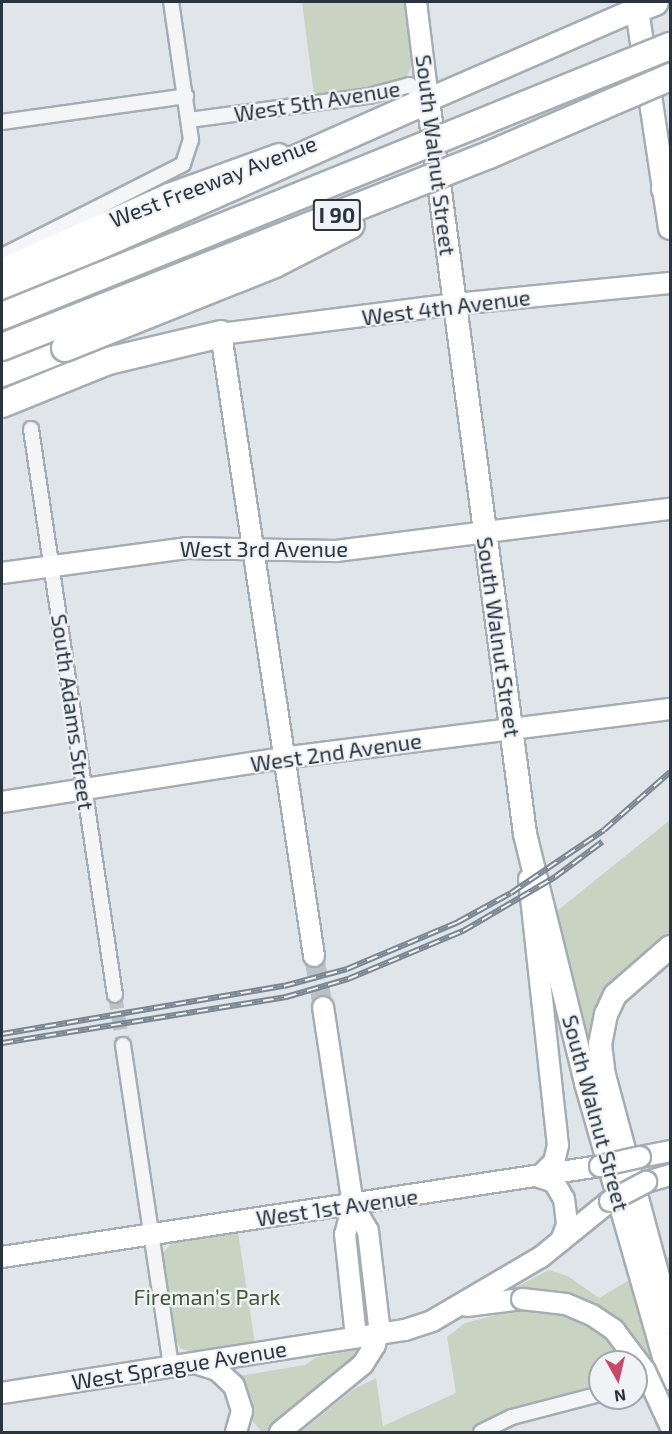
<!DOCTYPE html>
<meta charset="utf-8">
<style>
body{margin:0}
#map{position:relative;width:672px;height:1434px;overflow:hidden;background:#e0e5e9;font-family:"Exo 2",sans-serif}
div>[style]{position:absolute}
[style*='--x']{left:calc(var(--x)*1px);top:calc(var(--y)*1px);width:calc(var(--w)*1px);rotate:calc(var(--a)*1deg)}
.green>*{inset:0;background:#c8d3c2}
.street-tunnel>*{height:14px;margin-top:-7px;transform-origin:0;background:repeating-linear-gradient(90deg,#bbc2c7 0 14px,transparent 0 21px)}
.secondary-tunnel>*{height:20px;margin-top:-10px;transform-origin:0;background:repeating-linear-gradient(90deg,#bbc2c7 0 20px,transparent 0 30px)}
.roads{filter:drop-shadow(2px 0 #a5acb3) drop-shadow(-2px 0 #a5acb3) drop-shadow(0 2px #a5acb3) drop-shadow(0 -2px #a5acb3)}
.street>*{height:14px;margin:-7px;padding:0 7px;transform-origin:7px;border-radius:7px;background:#f3f5f7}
.secondary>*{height:20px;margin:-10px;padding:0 10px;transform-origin:10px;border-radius:10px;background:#fff}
.primary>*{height:22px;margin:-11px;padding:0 11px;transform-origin:11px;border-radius:11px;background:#fff}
.highway>*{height:26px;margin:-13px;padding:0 13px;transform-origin:13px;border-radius:13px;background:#fff}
.rail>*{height:6px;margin-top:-3px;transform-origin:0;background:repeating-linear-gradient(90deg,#f0f3f6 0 11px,#7a8692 0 22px);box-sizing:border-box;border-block:2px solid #7a8692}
.bridges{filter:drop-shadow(2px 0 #a5acb3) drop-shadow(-2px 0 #a5acb3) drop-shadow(0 2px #a5acb3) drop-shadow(0 -2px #a5acb3)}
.secondary-bridge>*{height:20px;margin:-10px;padding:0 10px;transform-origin:10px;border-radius:10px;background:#fff}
.highway-bridge>*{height:26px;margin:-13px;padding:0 13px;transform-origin:13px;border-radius:13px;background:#fff}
span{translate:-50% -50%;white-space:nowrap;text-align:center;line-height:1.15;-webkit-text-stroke:4.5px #f0f3f6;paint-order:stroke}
.shield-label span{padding:2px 4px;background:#f0f3f6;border:2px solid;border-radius:4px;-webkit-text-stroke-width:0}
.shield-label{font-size:21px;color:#293440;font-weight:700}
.street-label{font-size:22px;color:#293440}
.park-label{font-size:22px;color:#425b37}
.frame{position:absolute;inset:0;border:3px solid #293440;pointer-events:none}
.north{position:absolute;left:588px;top:1350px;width:60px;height:60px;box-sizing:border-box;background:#f0f3f6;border:2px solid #a0a7ad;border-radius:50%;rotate:172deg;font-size:16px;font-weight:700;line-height:24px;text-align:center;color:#293440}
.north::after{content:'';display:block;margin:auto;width:21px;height:27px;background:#ca496b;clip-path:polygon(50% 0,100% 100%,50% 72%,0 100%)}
</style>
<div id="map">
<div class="green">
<i style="clip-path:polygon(302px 2px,404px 2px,412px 64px,406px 80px,396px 85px,314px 95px)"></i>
<i style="clip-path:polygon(670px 820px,670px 935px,613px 979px,595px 1015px,591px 1049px,586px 1050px,552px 915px)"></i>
<i style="clip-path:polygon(238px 1232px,255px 1344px,205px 1354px,181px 1349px,173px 1337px,163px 1253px,172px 1243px)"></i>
<i style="clip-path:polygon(670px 1256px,670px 1380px,636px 1384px,636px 1362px,600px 1362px,600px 1390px,511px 1413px,471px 1432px,301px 1432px,354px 1389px,376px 1378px,383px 1426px,456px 1393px,447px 1337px,465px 1323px,519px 1309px,518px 1286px,549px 1270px,568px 1276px,599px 1298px)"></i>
<i style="clip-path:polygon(361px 1349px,364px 1351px,272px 1432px,262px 1432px,250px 1418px,251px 1402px,239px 1376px,305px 1365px,317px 1357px)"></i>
</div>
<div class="street-tunnel">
<i style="--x:115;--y:995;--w:51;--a:80.9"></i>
</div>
<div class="secondary-tunnel">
<i style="--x:314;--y:956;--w:52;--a:80"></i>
</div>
<div class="roads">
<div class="street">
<i style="--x:189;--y:120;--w:182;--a:-7.6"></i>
<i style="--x:369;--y:96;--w:42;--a:-15"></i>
<i style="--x:410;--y:85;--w:23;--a:40"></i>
<i style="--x:2;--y:122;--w:186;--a:-8"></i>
<i style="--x:2;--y:256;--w:203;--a:-26.9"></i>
<i style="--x:183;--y:164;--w:25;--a:-72"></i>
<i style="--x:191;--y:140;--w:139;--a:-98.2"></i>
<i style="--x:31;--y:429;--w:572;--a:81.56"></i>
<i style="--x:123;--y:1045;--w:326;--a:81.5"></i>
<i style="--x:636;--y:1389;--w:23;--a:-7"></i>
<i style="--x:481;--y:1432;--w:34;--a:-26"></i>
<i style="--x:512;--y:1417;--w:91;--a:-14.6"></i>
</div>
<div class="secondary">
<i style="--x:416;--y:2;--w:99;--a:83"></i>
<i style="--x:428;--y:100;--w:12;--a:156"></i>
<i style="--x:2;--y:269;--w:183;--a:-24.2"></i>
<i style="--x:169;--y:194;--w:117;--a:-20"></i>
<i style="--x:2;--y:573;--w:186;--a:-7.7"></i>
<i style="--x:186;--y:548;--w:150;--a:1.1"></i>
<i style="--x:336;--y:551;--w:337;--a:-7.2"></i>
<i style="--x:2;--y:802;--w:283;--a:-8.9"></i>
<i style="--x:282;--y:758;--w:391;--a:-7.2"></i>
<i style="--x:529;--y:879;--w:268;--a:83.8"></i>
<i style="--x:558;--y:1145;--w:17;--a:103"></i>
<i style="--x:554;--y:1162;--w:21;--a:135"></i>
<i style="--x:314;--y:956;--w:629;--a:-98.5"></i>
<i style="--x:221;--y:334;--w:236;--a:-7.3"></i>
<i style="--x:455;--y:304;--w:216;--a:-5.6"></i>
<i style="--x:640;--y:1157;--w:31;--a:-11"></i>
<i style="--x:539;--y:1177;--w:16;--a:18"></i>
<i style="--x:554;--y:1182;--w:20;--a:60"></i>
<i style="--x:564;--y:1199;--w:26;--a:83"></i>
<i style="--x:567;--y:1225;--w:17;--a:111"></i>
<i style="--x:646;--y:1182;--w:25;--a:-16"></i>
<i style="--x:353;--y:1205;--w:30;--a:105"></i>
<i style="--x:345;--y:1234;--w:104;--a:83.9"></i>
<i style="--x:2;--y:1257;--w:605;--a:-8.65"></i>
<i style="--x:467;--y:1306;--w:55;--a:-7.3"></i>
<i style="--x:195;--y:1363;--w:23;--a:18"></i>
<i style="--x:217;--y:1370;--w:23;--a:43"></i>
<i style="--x:234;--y:1386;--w:26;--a:72"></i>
<i style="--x:242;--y:1411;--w:22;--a:106"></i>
<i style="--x:2;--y:1393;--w:408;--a:-8.9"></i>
<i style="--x:405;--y:1330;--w:28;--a:-18"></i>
<i style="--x:432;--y:1321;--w:126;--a:-30.4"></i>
<i style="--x:541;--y:1257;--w:89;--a:-39.1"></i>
<i style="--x:280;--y:1432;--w:107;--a:-39.3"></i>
<i style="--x:363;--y:1364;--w:22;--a:-58"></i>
<i style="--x:375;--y:1345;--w:20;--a:-79"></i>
<i style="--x:379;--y:1325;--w:95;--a:-96.7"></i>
<i style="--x:368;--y:1231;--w:30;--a:-120"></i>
<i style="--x:353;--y:1205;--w:200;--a:-98.6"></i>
</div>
<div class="primary">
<i style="--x:670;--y:228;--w:221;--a:-98.6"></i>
<i style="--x:637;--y:9;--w:228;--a:156.5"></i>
<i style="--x:428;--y:100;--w:740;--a:82.47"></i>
<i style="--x:525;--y:834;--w:256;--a:76.2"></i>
<i style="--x:586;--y:1083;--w:307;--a:74.1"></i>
<i style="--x:670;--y:947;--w:73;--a:138.9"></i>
<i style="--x:615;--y:995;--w:21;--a:115"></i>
<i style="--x:606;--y:1014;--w:31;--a:101"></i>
<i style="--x:600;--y:1044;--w:31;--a:83"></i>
<i style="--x:604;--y:1075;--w:255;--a:75"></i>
</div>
<div class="highway">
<i style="--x:637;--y:9;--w:19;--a:-21"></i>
<i style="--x:665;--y:189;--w:13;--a:-67"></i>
<i style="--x:2;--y:289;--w:466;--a:-23.9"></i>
<i style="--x:2;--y:373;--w:68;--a:-21.6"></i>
<i style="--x:2;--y:404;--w:114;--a:-22.1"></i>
<i style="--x:108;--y:361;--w:116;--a:-13.4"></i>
</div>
</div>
<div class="rail">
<i style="--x:2;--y:1034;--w:286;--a:-9.7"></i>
<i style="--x:284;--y:986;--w:65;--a:-15.1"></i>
<i style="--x:347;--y:969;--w:121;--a:-22.9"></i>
<i style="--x:458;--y:922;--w:60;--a:-28.7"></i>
<i style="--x:511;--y:893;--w:112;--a:-34.1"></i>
<i style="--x:604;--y:830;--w:88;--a:-41.3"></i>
<i style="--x:2;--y:1043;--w:288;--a:-9.2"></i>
<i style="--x:286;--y:997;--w:65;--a:-16.2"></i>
<i style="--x:348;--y:979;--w:125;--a:-22.7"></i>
<i style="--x:463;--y:931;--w:107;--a:-30.4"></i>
<i style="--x:555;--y:877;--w:59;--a:-36.7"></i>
</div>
<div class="bridges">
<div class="secondary-bridge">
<i style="--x:600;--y:1166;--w:41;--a:-12.7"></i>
<i style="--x:610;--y:1201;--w:41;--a:-27.8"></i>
<i style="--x:522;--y:1299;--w:44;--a:6.5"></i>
<i style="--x:566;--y:1304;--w:28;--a:23"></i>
<i style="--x:592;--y:1315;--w:27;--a:34"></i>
<i style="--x:614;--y:1330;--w:51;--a:52.9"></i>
<i style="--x:645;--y:1371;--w:60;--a:65.2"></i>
</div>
<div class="highway-bridge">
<i style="--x:2;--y:316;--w:721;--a:-22.01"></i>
<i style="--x:2;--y:347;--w:523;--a:-21.52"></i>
<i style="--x:489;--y:155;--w:197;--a:-23.3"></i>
<i style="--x:65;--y:348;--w:226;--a:-21.8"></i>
<i style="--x:275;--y:264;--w:85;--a:-27.2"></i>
</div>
</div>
<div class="shield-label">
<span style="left:337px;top:215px">I 90</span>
</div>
<div class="street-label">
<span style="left:317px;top:101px;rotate:-9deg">West 5th Avenue</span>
<span style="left:436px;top:155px;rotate:83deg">South Walnut Street</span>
<span style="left:213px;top:181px;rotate:-21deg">West Freeway Avenue</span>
<span style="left:446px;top:307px;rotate:-7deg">West 4th Avenue</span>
<span style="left:264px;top:549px">West 3rd Avenue</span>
<span style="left:499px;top:637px;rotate:82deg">South Walnut Street</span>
<span style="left:73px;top:712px;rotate:82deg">South Adams Street</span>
<span style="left:336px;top:752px;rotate:-8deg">West 2nd Avenue</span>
<span style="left:596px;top:1113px;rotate:75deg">South Walnut Street</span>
<span style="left:337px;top:1207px;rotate:-8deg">West 1st Avenue</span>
<span style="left:179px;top:1365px;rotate:-9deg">West Sprague Avenue</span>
</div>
<div class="park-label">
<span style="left:207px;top:1297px">Fireman’s Park</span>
</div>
<div class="frame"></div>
<div class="north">N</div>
</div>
